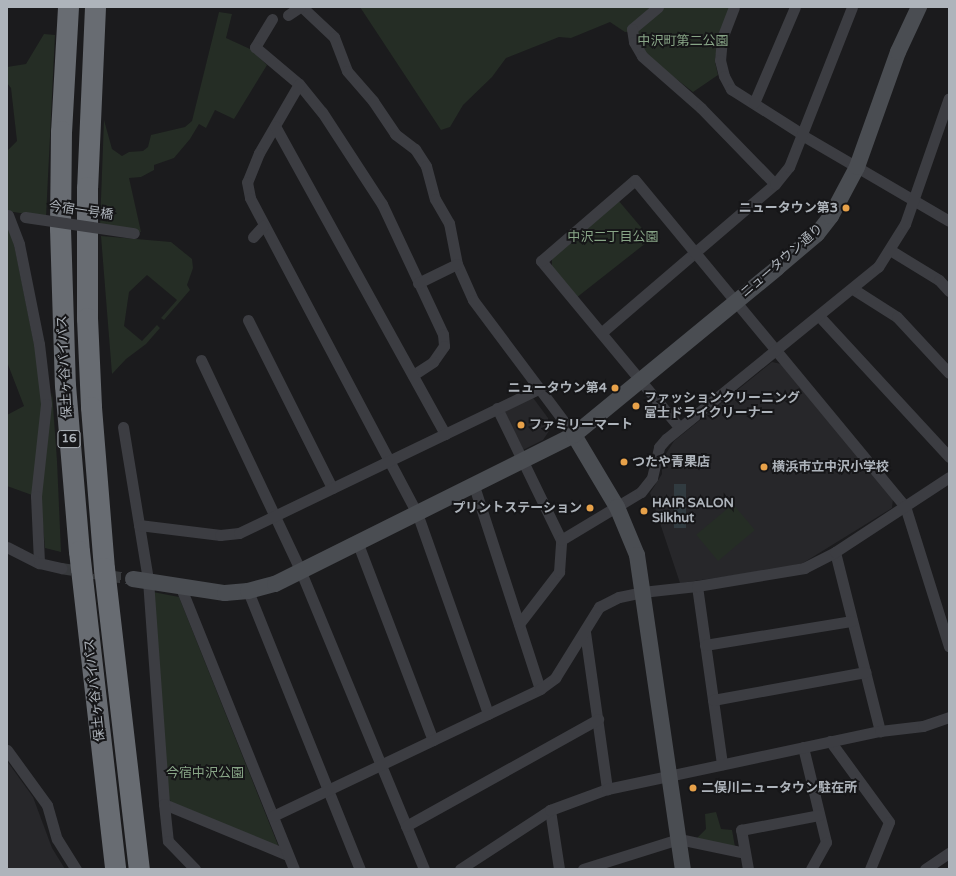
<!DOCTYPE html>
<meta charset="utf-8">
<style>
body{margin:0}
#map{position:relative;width:956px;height:876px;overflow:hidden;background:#1b1b1d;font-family:"Varela Round","Noto Sans JP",sans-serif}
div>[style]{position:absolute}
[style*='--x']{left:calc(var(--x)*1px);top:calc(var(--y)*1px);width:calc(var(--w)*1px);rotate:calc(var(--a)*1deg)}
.built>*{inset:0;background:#27272a}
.green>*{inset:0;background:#252d25;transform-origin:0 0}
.water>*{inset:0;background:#313b40;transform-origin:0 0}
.street-tunnel>*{height:11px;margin-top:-5.5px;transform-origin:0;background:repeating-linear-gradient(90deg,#383a3d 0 11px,transparent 0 16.5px)}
.street>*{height:11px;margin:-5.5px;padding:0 5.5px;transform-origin:5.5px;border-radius:5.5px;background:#3c3d42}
.secondary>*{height:16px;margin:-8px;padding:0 8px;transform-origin:8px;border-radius:8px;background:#4a4d52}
.highway>*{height:21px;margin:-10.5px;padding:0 10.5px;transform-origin:10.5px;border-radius:10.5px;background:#686c72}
.street-bridge>*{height:11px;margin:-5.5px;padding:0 5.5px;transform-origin:5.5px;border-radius:5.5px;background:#3c3d42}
.dots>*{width:11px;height:11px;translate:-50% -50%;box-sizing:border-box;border:2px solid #161618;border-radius:50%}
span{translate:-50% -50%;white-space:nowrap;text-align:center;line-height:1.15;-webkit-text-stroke:4px #161618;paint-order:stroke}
.shield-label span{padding:1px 3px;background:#161618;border:1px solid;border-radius:3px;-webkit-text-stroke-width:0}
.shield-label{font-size:12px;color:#aeb4bb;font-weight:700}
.park-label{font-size:13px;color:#88a587}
.poi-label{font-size:13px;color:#aeb4bb;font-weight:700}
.right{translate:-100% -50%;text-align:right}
.left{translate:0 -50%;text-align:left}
.street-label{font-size:13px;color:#aeb4bb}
.frame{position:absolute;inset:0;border:8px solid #aeb4bb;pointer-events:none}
</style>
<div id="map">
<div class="built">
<i style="clip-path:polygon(772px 362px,781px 364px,893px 499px,892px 508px,803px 563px,779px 569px,680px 583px,650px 493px,662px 474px,662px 460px,674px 441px)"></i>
<i style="clip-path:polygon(531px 395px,548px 418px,549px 431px,543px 440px,523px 450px,505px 413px,506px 407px)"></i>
<i style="clip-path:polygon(7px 761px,33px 797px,52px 848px,65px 869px,7px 869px)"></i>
</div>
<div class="green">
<i style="clip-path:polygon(360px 7px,731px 7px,718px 36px,715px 62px,718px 75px,693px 92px,644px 54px,635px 31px,625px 32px,610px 22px,571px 38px,559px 37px,506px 58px,492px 77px,463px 105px,450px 127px,441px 130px)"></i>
<i style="clip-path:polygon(219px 12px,232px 14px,226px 38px,250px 49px,267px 65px,234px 119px,215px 110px,206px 128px,199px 124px,190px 139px,174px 158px,154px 165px,154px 170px,141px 177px,129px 178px,141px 232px,100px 225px,104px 120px,112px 149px,122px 156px,129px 152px,143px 151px,148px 147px,151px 135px,185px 127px,192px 121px)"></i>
<i style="clip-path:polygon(44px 34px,55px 35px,46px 217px,7px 211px,7px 151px,17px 141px,11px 88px,7px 83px,7px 67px,26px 64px)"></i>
<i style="clip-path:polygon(618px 200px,651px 239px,576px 298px,552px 270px,552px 258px)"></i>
<i style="clip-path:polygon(7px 222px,11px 229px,35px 348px,42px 405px,32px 495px,7px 486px,7px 415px,24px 406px,7px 362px)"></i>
<i style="clip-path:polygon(101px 236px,171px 242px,192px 259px,193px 268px,187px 285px,190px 290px,164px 320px,161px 318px,177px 300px,147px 275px,129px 292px,124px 326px,142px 341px,157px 325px,160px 328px,146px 344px,126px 359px,112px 374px)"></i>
<i style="clip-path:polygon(52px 392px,57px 461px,61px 552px,45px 548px,41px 505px,43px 453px)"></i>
<i style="left:733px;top:504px;width:34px;height:48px;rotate:50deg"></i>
<i style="clip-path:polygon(153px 592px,179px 597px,278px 845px,275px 846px,171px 802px,167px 795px)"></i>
<i style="clip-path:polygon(716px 812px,721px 829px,732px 830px,735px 847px,696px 839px,706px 829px,705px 814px)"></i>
</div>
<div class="water">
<i style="left:674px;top:484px;width:12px;height:44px"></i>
</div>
<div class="street-tunnel">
<i style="--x:61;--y:568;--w:73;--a:8.7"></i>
</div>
<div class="street">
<i style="--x:302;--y:7;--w:44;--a:43.2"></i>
<i style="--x:334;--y:37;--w:36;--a:69"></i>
<i style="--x:347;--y:71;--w:40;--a:49"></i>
<i style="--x:373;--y:101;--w:40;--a:56"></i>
<i style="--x:395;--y:134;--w:25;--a:37"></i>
<i style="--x:415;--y:149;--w:20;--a:57"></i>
<i style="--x:426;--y:166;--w:34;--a:75"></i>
<i style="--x:435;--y:199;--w:28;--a:60"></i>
<i style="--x:449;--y:223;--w:42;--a:79"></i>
<i style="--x:457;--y:264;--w:39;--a:66"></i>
<i style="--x:473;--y:300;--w:169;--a:53.2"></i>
<i style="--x:658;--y:7;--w:34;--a:140"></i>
<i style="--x:632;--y:29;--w:13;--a:81"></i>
<i style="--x:634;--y:42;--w:16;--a:60"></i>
<i style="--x:642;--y:56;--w:79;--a:41.4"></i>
<i style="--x:701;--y:108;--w:106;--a:45.8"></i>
<i style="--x:734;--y:7;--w:33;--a:111"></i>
<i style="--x:722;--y:38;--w:22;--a:95"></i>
<i style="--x:720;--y:60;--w:16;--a:76"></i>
<i style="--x:724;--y:76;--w:15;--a:62"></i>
<i style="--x:731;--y:89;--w:84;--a:32.4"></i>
<i style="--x:288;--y:15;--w:14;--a:-34"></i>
<i style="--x:272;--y:19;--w:33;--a:121"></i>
<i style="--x:255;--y:47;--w:57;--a:40.1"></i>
<i style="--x:299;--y:84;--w:36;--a:51"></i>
<i style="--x:322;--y:112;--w:110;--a:56.9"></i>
<i style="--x:382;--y:204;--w:144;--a:64.9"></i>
<i style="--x:443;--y:334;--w:12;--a:85"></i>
<i style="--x:444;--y:346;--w:19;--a:125"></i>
<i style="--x:433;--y:362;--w:24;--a:147"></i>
<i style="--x:299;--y:84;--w:80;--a:120.1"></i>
<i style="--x:259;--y:153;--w:31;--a:112"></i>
<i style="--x:247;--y:182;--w:16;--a:79"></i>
<i style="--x:250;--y:198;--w:357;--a:62.1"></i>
<i style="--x:417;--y:513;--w:213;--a:70.5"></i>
<i style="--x:754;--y:103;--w:104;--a:-66.9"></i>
<i style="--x:275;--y:126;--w:352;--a:61.1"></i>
<i style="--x:802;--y:135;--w:170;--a:30.3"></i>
<i style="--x:8;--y:215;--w:31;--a:69"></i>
<i style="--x:19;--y:244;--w:102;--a:78.7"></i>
<i style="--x:39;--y:344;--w:60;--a:83.3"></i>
<i style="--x:46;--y:404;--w:93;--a:96.2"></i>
<i style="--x:36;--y:496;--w:67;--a:87.4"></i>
<i style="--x:253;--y:237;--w:15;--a:-48"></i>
<i style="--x:890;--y:250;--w:57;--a:31.5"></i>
<i style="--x:939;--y:280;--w:15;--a:48"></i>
<i style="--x:418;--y:283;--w:43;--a:-26"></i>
<i style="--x:853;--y:289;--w:52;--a:32.5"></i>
<i style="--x:897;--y:317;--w:76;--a:47.1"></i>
<i style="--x:819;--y:316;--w:192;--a:47.3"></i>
<i style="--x:248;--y:320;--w:188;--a:63.4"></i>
<i style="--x:601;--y:333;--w:229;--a:-40.6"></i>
<i style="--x:775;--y:184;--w:22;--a:-51"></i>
<i style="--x:789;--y:167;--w:172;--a:-68.5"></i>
<i style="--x:201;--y:360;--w:234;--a:64.7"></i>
<i style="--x:301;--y:572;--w:321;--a:67.5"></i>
<i style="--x:497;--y:408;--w:147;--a:64.1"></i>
<i style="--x:123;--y:427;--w:155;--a:80.7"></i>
<i style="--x:148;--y:580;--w:225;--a:85.9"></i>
<i style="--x:164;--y:804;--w:134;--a:22.4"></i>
<i style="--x:679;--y:427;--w:216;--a:-129.7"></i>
<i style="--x:541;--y:261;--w:124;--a:-40.8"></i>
<i style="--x:635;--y:180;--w:423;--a:50.4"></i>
<i style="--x:905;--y:506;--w:147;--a:72.6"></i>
<i style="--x:474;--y:486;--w:213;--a:72"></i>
<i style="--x:139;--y:525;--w:82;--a:7"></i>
<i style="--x:220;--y:535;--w:19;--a:-6"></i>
<i style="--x:239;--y:533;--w:332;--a:-25.7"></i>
<i style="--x:358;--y:544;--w:210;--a:69.1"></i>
<i style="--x:7;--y:547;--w:36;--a:27"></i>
<i style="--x:39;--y:563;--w:23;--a:13"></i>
<i style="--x:835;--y:552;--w:185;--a:75.9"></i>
<i style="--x:697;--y:586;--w:180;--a:82"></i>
<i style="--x:181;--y:588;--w:303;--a:68.1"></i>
<i style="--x:248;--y:591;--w:300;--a:68.1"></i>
<i style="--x:519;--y:624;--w:66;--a:-52.4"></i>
<i style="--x:559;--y:572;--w:32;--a:-86"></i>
<i style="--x:561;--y:540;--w:93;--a:-31"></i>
<i style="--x:641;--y:492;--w:18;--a:-52"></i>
<i style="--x:652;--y:478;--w:32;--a:-77"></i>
<i style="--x:659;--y:447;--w:11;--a:-49"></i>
<i style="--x:666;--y:439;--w:273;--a:-39.1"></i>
<i style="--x:878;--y:267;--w:51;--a:-57.9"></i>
<i style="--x:905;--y:224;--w:133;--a:-70.8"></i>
<i style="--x:585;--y:632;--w:159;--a:82"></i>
<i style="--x:705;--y:645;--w:149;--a:-9.3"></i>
<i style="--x:713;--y:700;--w:155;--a:-10.4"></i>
<i style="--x:830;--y:741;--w:100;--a:53.9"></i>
<i style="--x:889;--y:822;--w:51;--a:112"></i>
<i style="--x:803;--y:747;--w:98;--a:76.4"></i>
<i style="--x:826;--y:842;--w:31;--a:119"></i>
<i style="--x:7;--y:750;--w:68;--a:54"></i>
<i style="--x:47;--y:805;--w:35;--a:74"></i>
<i style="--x:57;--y:839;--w:36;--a:58"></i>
<i style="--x:164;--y:804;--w:37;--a:84"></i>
<i style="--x:168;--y:841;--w:39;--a:46"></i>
<i style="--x:550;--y:810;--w:60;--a:81.3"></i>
<i style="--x:273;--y:816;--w:296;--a:-25.4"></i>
<i style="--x:540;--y:689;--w:19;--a:-36"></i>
<i style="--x:555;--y:678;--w:84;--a:-58.2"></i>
<i style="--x:599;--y:607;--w:22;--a:-27"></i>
<i style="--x:619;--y:597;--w:24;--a:-12"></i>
<i style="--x:642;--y:592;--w:55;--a:-6.2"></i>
<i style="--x:697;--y:586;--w:109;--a:-9.5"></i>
<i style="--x:804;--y:568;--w:35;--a:-27"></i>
<i style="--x:835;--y:552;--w:136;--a:-33.3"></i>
<i style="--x:406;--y:826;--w:220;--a:-29.1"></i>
<i style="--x:460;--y:869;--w:108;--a:-33.2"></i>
<i style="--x:550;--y:810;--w:61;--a:-20.2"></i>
<i style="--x:607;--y:789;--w:279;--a:-12"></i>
<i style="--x:880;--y:731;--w:43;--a:-6.6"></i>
<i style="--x:923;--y:726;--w:28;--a:-19"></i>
<i style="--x:583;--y:869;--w:101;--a:-17.4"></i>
<i style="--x:679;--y:839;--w:67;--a:12"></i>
<i style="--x:748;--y:869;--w:40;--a:-100"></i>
<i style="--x:741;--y:830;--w:79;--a:-10.9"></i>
<i style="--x:925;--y:869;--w:29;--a:-34"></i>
</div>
<div class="secondary">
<i style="--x:574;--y:435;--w:84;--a:59.2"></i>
<i style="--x:617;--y:507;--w:52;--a:67.4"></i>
<i style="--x:637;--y:555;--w:317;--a:81.7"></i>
<i style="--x:133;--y:579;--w:93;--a:8.7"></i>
<i style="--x:225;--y:593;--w:23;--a:-5"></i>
<i style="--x:248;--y:591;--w:28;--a:-15"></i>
<i style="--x:275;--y:584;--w:334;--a:-26.5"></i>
<i style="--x:574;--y:435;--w:263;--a:-39.4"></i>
<i style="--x:777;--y:268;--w:52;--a:-40.4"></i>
<i style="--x:817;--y:234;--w:23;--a:-52"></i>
<i style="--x:831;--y:216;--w:55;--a:-62"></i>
<i style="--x:857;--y:167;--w:122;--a:-70.4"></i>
<i style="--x:898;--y:52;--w:50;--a:-65"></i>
</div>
<div class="highway">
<i style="--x:68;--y:7;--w:124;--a:93.2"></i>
<i style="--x:61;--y:131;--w:97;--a:90.6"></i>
<i style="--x:60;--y:228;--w:157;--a:88.2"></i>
<i style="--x:65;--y:385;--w:167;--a:85.2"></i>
<i style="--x:79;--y:551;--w:320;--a:83.5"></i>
<i style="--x:95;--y:7;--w:180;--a:92.5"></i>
<i style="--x:87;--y:187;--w:131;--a:90"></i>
<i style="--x:87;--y:318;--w:89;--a:87.4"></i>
<i style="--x:91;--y:407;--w:162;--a:85.4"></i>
<i style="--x:104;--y:568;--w:303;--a:83.4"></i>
</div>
<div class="street-bridge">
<i style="--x:25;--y:217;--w:110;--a:8.4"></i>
</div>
<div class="dots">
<i style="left:846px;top:208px;background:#e7a149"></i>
<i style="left:615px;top:388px;background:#e7a149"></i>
<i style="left:636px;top:406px;background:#e7a149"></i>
<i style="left:521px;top:425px;background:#e7a149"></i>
<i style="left:624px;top:462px;background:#e7a149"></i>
<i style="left:764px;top:467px;background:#e7a149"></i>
<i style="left:590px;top:508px;background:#e7a149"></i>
<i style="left:644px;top:511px;background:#e7a149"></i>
<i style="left:693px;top:788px;background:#e7a149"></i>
</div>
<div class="shield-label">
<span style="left:69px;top:439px">16</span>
</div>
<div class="park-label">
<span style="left:683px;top:41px">中沢町第二公園</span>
<span style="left:613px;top:237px">中沢二丁目公園</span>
<span style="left:205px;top:773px">今宿中沢公園</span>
</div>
<div class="poi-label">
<span class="right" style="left:838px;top:208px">ニュータウン第3</span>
<span class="right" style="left:607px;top:388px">ニュータウン第4</span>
<span class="left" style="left:644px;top:406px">ファッションクリーニング<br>富士ドライクリーナー</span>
<span class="left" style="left:529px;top:425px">ファミリーマート</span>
<span class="left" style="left:632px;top:462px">つたや青果店</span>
<span class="left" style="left:772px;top:467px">横浜市立中沢小学校</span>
<span class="left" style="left:652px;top:511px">HAIR SALON<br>Silkhut</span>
<span class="right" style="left:582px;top:508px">プリントステーション</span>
<span class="left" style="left:701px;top:788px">二俣川ニュータウン駐在所</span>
</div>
<div class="street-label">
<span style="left:81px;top:211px;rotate:8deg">今宿一号橋</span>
<span style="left:782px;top:261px;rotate:-41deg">ニュータウン通り</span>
<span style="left:65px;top:367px;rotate:-93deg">保土ヶ谷バイパス</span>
<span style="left:95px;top:690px;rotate:-96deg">保土ヶ谷バイパス</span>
</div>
<div class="frame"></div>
</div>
